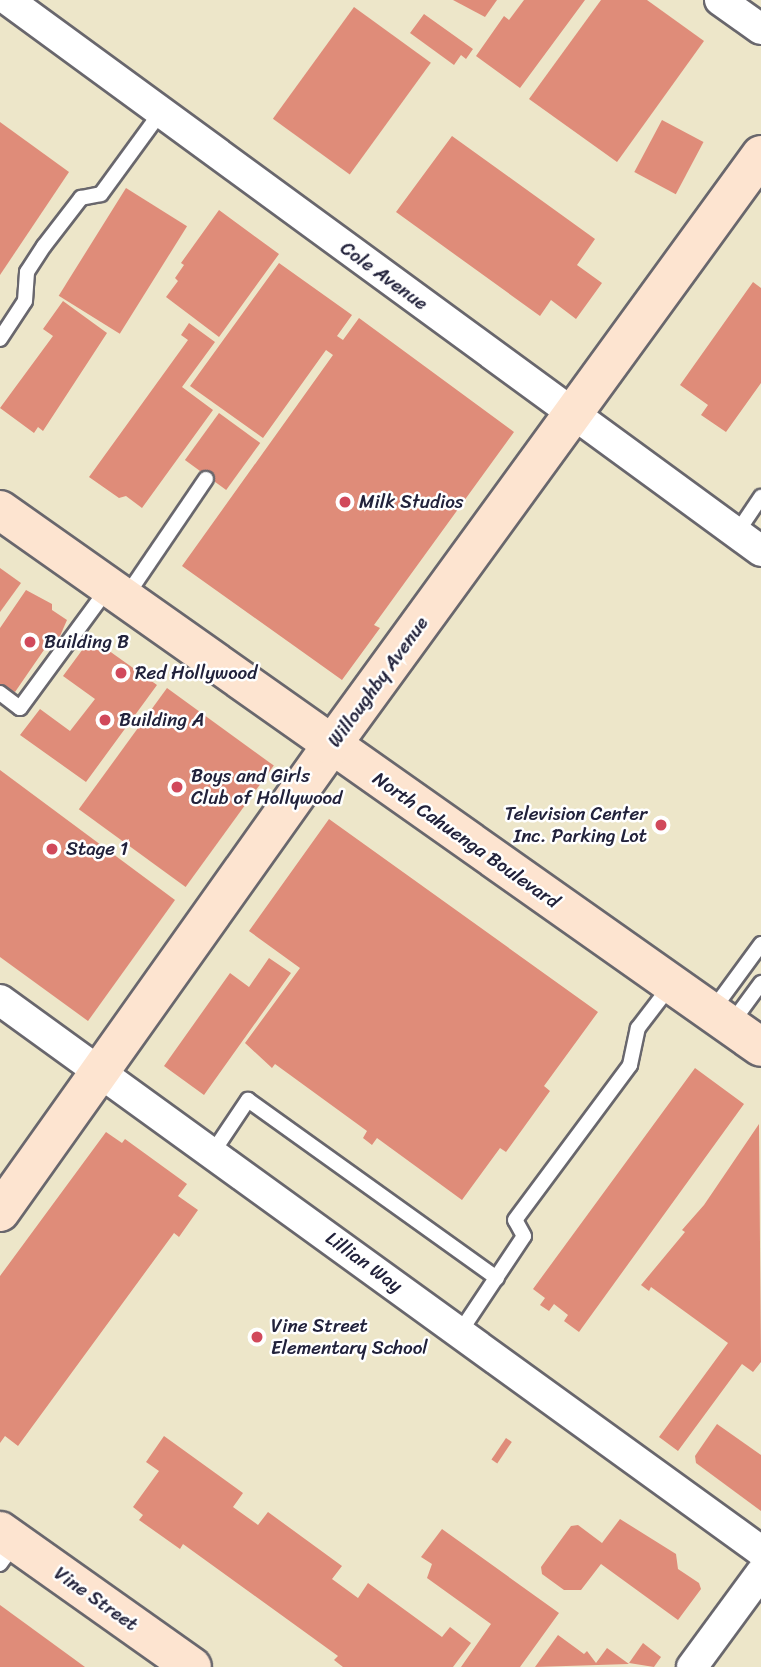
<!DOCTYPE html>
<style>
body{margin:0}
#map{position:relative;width:761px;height:1667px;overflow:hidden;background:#ede6c9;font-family:Sriracha,sans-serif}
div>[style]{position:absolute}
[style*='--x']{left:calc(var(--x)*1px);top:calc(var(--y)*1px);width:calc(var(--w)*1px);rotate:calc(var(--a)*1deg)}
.building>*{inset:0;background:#df8c79;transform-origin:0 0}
.roads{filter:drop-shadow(2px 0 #69676d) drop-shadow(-2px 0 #69676d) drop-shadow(0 2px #69676d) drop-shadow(0 -2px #69676d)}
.lane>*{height:14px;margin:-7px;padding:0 7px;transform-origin:7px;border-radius:7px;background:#fff}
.street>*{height:30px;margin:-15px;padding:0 15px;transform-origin:15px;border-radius:15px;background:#fff}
.secondary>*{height:38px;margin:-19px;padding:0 19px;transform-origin:19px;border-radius:19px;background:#fde4d0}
.dots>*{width:19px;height:19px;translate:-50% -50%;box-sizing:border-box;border:4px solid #fff;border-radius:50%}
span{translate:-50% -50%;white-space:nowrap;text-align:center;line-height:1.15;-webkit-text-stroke:5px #fff;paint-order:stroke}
.street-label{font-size:19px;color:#22223b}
.poi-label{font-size:19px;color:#22223b}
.left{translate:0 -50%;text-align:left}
.right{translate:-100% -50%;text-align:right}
</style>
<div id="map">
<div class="building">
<i style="clip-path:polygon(453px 0,497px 0,485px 17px)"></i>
<i style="clip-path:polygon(524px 0,585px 0,520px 88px,476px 56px,504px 16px,509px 20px)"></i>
<i style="clip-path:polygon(601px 0,647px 0,704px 41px,617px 162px,529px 99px)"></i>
<i style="left:354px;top:7px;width:95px;height:138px;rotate:36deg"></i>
<i style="clip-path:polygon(424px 14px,473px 49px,466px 59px,461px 55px,454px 65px,410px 33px)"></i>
<i style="left:662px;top:120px;width:47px;height:59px;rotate:28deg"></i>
<i style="clip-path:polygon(0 122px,69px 172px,0 275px)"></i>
<i style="clip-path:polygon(452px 136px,595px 239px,577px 265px,602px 283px,576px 319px,551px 300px,540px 316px,396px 212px)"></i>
<i style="left:126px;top:188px;width:72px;height:127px;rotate:32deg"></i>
<i style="clip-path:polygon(219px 210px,279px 254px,219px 337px,166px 297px,178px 281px,175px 278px,184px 265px,181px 263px)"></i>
<i style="clip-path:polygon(279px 263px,352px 315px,337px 336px,343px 340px,359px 318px,514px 432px,374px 625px,380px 628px,342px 680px,182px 566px,333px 355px,326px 350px,263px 438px,190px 386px)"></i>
<i style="clip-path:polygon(753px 282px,761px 288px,761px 383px,726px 432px,701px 415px,708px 405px,680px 385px)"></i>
<i style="clip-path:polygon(63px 301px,107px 333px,43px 431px,38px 427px,34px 433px,0 408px,53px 336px,43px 329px)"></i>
<i style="clip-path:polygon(189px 323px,215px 342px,182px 387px,213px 410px,142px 508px,126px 496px,119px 498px,89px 477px,188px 340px,181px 335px)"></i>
<i style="left:219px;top:413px;width:51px;height:58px;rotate:36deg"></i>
<i style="clip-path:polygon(0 568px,21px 583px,0 612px)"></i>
<i style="clip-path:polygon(26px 590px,52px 604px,52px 610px,67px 620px,53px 652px,46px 647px,15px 692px,0 687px,0 628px)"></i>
<i style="clip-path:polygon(91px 638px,157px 685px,86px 782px,20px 735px,40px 709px,70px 731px,95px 699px,63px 676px)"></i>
<i style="left:167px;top:688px;width:132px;height:150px;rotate:36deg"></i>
<i style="clip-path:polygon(0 770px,175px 900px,88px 1021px,0 957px)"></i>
<i style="clip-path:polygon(329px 819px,598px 1012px,544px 1086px,550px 1091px,506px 1152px,500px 1148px,462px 1200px,377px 1138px,372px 1145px,363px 1138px,367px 1131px,275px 1064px,272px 1068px,245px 1043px,300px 968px,249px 931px)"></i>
<i style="clip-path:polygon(269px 958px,291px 973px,204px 1095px,164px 1066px,230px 973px,249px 987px)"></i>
<i style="clip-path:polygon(695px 1068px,744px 1104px,579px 1332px,564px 1321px,568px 1315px,554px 1304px,549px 1311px,540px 1305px,545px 1298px,533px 1289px)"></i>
<i style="clip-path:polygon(759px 1124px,761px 1362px,753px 1372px,742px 1364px,678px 1451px,659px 1437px,728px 1343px,651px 1287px,649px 1291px,641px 1285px,685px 1232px,682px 1230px,704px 1205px)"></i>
<i style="clip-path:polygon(106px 1132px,122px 1143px,125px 1139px,187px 1184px,178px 1196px,198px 1210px,179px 1237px,174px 1233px,18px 1446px,5px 1436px,0 1443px,0 1276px)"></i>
<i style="clip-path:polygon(717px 1424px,761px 1455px,761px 1511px,696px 1463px,695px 1456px)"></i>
<i style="clip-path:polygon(164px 1436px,243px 1493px,233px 1507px,258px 1525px,268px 1512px,342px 1566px,332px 1579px,358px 1598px,368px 1583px,442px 1637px,450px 1627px,471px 1643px,453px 1667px,343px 1667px,334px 1660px,338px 1656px,183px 1544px,180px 1549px,139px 1520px,143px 1515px,133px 1507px,159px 1471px,146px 1462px)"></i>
<i style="left:506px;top:1438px;width:7px;height:26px;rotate:34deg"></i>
<i style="clip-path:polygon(620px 1519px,676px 1554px,678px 1569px,699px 1583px,701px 1589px,678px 1620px,601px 1564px,581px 1590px,564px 1590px,542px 1574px,541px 1567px,571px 1526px,578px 1525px,602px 1543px)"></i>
<i style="clip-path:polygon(442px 1529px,559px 1613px,520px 1667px,461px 1667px,491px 1624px,427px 1578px,432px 1564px,421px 1557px)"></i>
<i style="clip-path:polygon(0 1605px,85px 1667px,0 1667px)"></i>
<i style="clip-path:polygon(558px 1635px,584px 1654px,587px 1651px,596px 1663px,607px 1648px,629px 1664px,535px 1667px)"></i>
<i style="clip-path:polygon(643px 1643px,661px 1657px,654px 1667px,629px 1663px)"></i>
</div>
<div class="roads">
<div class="lane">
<i style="--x:0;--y:339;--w:45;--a:-56.7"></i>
<i style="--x:25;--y:301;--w:29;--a:-86"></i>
<i style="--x:27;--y:272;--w:31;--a:-57"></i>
<i style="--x:44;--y:246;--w:61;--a:-52.4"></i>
<i style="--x:81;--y:198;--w:20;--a:-11"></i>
<i style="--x:101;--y:194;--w:100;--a:-53.9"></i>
<i style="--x:736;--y:534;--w:45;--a:-56"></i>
<i style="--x:125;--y:598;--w:144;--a:-55.8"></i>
<i style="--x:0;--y:693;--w:25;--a:37"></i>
<i style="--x:20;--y:708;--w:149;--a:-53.7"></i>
<i style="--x:712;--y:1011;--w:83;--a:-53.8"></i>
<i style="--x:731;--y:1024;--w:51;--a:-53.8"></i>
<i style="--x:213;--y:1152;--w:63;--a:-56.1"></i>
<i style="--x:248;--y:1100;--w:306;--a:35.6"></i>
<i style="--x:460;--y:1332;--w:115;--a:-56.3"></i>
<i style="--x:524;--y:1236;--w:18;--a:-119"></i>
<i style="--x:515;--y:1220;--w:193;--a:-53.4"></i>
<i style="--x:630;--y:1065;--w:38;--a:-78"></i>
<i style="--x:638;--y:1028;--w:54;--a:-52.5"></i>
<i style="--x:0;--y:1564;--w:26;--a:-54"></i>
</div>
<div class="street">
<i style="--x:8;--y:0;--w:933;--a:36.19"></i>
<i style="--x:720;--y:0;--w:50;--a:35.3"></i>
<i style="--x:0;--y:1000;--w:940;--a:35.91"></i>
<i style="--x:692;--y:1667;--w:117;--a:-53.7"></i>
</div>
<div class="secondary">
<i style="--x:0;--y:510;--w:931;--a:35.21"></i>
<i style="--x:0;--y:1212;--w:572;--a:-54.61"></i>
<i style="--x:331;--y:746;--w:731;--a:-53.96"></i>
<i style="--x:0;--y:1531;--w:235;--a:35.3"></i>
</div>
</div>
<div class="dots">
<i style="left:345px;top:502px;background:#d1495b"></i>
<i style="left:30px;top:642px;background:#d1495b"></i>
<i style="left:121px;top:673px;background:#d1495b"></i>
<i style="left:105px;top:720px;background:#d1495b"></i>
<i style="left:177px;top:787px;background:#d1495b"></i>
<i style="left:661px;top:825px;background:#d1495b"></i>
<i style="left:52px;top:849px;background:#d1495b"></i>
<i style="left:257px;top:1337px;background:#d1495b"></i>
</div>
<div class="street-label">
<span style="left:384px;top:276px;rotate:36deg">Cole Avenue</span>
<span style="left:378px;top:682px;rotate:-54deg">Willoughby Avenue</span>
<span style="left:466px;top:840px;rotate:35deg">North Cahuenga Boulevard</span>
<span style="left:364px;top:1262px;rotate:36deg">Lillian Way</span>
<span style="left:96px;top:1599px;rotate:35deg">Vine Street</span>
</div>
<div class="poi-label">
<span class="left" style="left:359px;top:502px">Milk Studios</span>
<span class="left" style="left:44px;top:642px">Building B</span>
<span class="left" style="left:135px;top:673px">Red Hollywood</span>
<span class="left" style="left:119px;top:720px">Building A</span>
<span class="left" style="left:191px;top:787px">Boys and Girls<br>Club of Hollywood</span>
<span class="right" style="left:647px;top:825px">Television Center<br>Inc. Parking Lot</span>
<span class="left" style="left:66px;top:849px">Stage 1</span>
<span class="left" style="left:271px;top:1337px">Vine Street<br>Elementary School</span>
</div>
</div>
